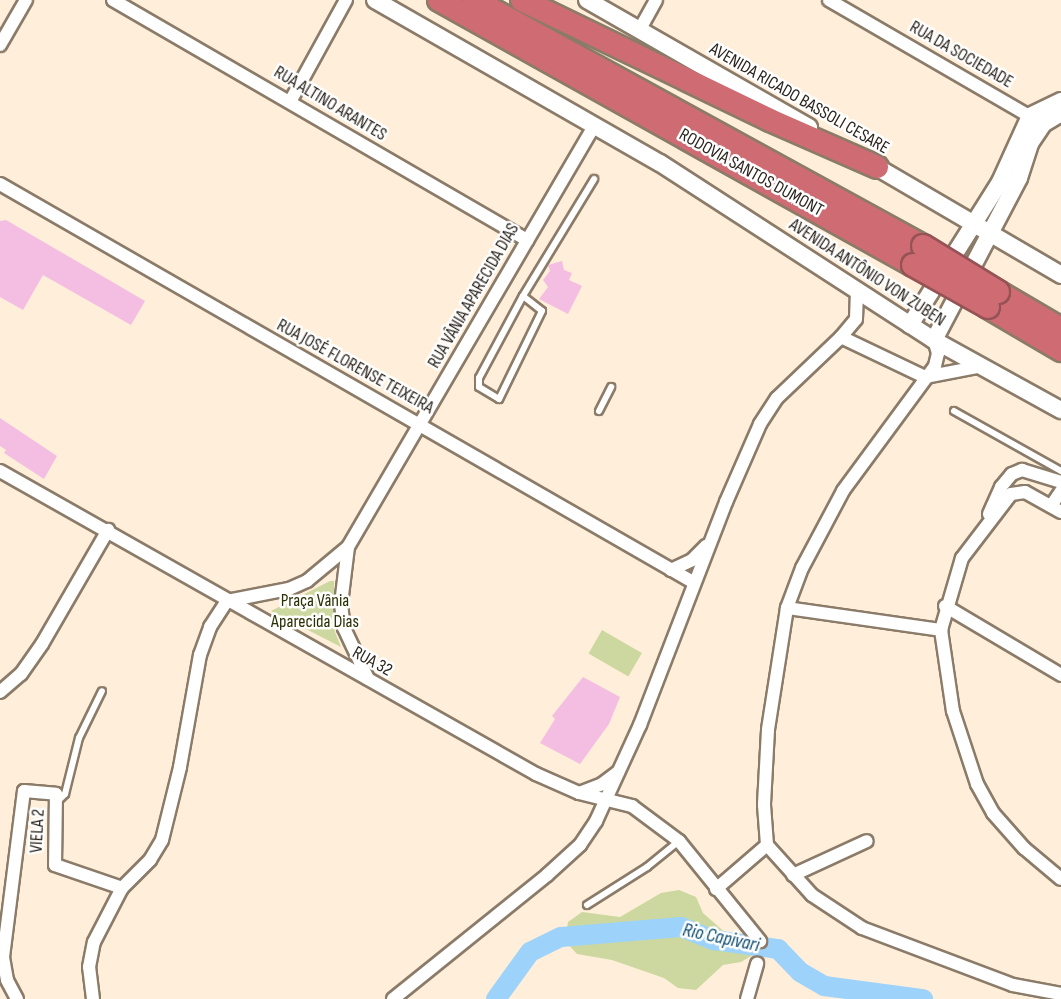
<!DOCTYPE html>
<meta charset="utf-8">
<style>
body{margin:0}
#map{position:relative;width:1061px;height:999px;overflow:hidden;background:#ffeed9;font-family:"Sofia Sans Condensed",sans-serif}
div>[style]{position:absolute}
[style*='--x']{left:calc(var(--x)*1px);top:calc(var(--y)*1px);width:calc(var(--w)*1px);rotate:calc(var(--a)*1deg)}
.green>*{inset:0;background:#ccd89f;transform-origin:0 0}
.river>*{height:20px;margin:-10px;padding:0 10px;transform-origin:10px;border-radius:10px;background:#9dd3fa}
.building>*{inset:0;background:#f4bee3}
.roads{filter:drop-shadow(2px 0 #8b7b69) drop-shadow(-2px 0 #8b7b69) drop-shadow(0 2px #8b7b69) drop-shadow(0 -2px #8b7b69)}
.lane>*{height:6px;margin:-3px;padding:0 3px;transform-origin:3px;border-radius:3px;background:#fff}
.street>*{height:12px;margin:-6px;padding:0 6px;transform-origin:6px;border-radius:6px;background:#fff}
.secondary>*{height:16px;margin:-8px;padding:0 8px;transform-origin:8px;border-radius:8px;background:#fff}
.highway>*{height:22px;margin:-11px;padding:0 11px;transform-origin:11px;border-radius:11px;background:#cf6c73}
.bridges{filter:drop-shadow(2px 0 #955355) drop-shadow(-2px 0 #955355) drop-shadow(0 2px #955355) drop-shadow(0 -2px #955355)}
.highway-bridge>*{height:22px;margin:-11px;padding:0 11px;transform-origin:11px;border-radius:11px;background:#cf6c73}
span{translate:-50% -50%;white-space:nowrap;text-align:center;line-height:1.15;-webkit-text-stroke:5px #fff;paint-order:stroke}
.street-label{font-size:18px;color:#2a241c}
.park-label{font-size:18px;color:#2b3104}
.water-label{font-size:20px;color:#0c4d72;font-style:italic}
</style>
<div id="map">
<div class="green">
<i style="clip-path:polygon(330px 581px,334px 581px,335px 632px,341px 647px,271px 611px)"></i>
<i style="left:602px;top:630px;width:46px;height:27px;rotate:30deg"></i>
<i style="clip-path:polygon(679px 890px,696px 897px,703px 913px,729px 936px,760px 946px,756px 953px,741px 962px,723px 965px,696px 990px,678px 988px,664px 978px,612px 960px,577px 954px,565px 941px,568px 922px,582px 912px,620px 917px,661px 893px)"></i>
</div>
<div class="river">
<i style="--x:496;--y:999;--w:58;--a:-54.1"></i>
<i style="--x:530;--y:952;--w:34;--a:-26"></i>
<i style="--x:561;--y:937;--w:120;--a:-4.8"></i>
<i style="--x:681;--y:927;--w:35;--a:22"></i>
<i style="--x:714;--y:940;--w:65;--a:8"></i>
<i style="--x:778;--y:949;--w:32;--a:46"></i>
<i style="--x:800;--y:972;--w:28;--a:30"></i>
<i style="--x:824;--y:986;--w:100;--a:7.5"></i>
</div>
<div class="building">
<i style="clip-path:polygon(6px 220px,145px 301px,131px 325px,43px 275px,23px 310px,0 297px,0 221px)"></i>
<i style="clip-path:polygon(562px 261px,564px 270px,572px 273px,569px 280px,582px 286px,568px 314px,539px 299px,548px 287px,543px 280px,550px 271px,548px 265px)"></i>
<i style="clip-path:polygon(0 418px,57px 456px,44px 479px,4px 453px,6px 450px,0 446px)"></i>
<i style="clip-path:polygon(583px 677px,620px 697px,609px 724px,580px 764px,540px 743px,555px 719px,552px 716px)"></i>
</div>
<div class="roads">
<div class="lane">
<i style="--x:523;--y:296;--w:24;--a:38"></i>
<i style="--x:542;--y:311;--w:98;--a:116"></i>
<i style="--x:499;--y:399;--w:23;--a:-149"></i>
<i style="--x:479;--y:387;--w:9;--a:-90"></i>
<i style="--x:479;--y:378;--w:93;--a:-61.8"></i>
<i style="--x:523;--y:296;--w:137;--a:-58.7"></i>
<i style="--x:599;--y:411;--w:27;--a:-63"></i>
<i style="--x:954;--y:411;--w:123;--a:29.3"></i>
<i style="--x:58;--y:801;--w:10;--a:-45"></i>
<i style="--x:65;--y:794;--w:58;--a:-76"></i>
<i style="--x:79;--y:738;--w:52;--a:-63.9"></i>
<i style="--x:587;--y:905;--w:71;--a:-32.3"></i>
<i style="--x:647;--y:867;--w:41;--a:-39.1"></i>
</div>
<div class="street">
<i style="--x:113;--y:0;--w:479;--a:30.1"></i>
<i style="--x:829;--y:0;--w:239;--a:30.1"></i>
<i style="--x:640;--y:29;--w:33;--a:-61"></i>
<i style="--x:0;--y:45;--w:52;--a:-60"></i>
<i style="--x:291;--y:100;--w:114;--a:-61.2"></i>
<i style="--x:0;--y:184;--w:799;--a:29.87"></i>
<i style="--x:841;--y:337;--w:23;--a:-50"></i>
<i style="--x:856;--y:319;--w:28;--a:-88"></i>
<i style="--x:934;--y:340;--w:14;--a:73"></i>
<i style="--x:938;--y:353;--w:13;--a:103"></i>
<i style="--x:935;--y:366;--w:155;--a:126.4"></i>
<i style="--x:843;--y:491;--w:87;--a:118"></i>
<i style="--x:802;--y:568;--w:43;--a:110.6"></i>
<i style="--x:787;--y:608;--w:123;--a:98.9"></i>
<i style="--x:768;--y:730;--w:75;--a:93.1"></i>
<i style="--x:764;--y:805;--w:40;--a:85.7"></i>
<i style="--x:767;--y:845;--w:67;--a:48"></i>
<i style="--x:812;--y:895;--w:60;--a:33.4"></i>
<i style="--x:862;--y:928;--w:161;--a:20.7"></i>
<i style="--x:1013;--y:985;--w:49;--a:10.6"></i>
<i style="--x:925;--y:377;--w:54;--a:-10.7"></i>
<i style="--x:0;--y:471;--w:616;--a:29.48"></i>
<i style="--x:536;--y:774;--w:47;--a:23.8"></i>
<i style="--x:579;--y:793;--w:55;--a:13.8"></i>
<i style="--x:632;--y:806;--w:59;--a:36.7"></i>
<i style="--x:679;--y:841;--w:129;--a:51"></i>
<i style="--x:1051;--y:506;--w:18;--a:-56"></i>
<i style="--x:1061;--y:512;--w:41;--a:-150.9"></i>
<i style="--x:1025;--y:492;--w:14;--a:172"></i>
<i style="--x:1011;--y:494;--w:81;--a:127.4"></i>
<i style="--x:962;--y:558;--w:75;--a:106.3"></i>
<i style="--x:941;--y:630;--w:82;--a:81.6"></i>
<i style="--x:953;--y:711;--w:77;--a:71.8"></i>
<i style="--x:977;--y:784;--w:33;--a:61"></i>
<i style="--x:993;--y:813;--w:47;--a:48.5"></i>
<i style="--x:1024;--y:848;--w:48;--a:40"></i>
<i style="--x:989;--y:514;--w:30;--a:-66"></i>
<i style="--x:1001;--y:487;--w:17;--a:-50"></i>
<i style="--x:1012;--y:474;--w:11;--a:-22"></i>
<i style="--x:1022;--y:470;--w:41;--a:17.1"></i>
<i style="--x:348;--y:547;--w:488;--a:-59.7"></i>
<i style="--x:671;--y:570;--w:23;--a:-25"></i>
<i style="--x:692;--y:560;--w:20;--a:-45"></i>
<i style="--x:945;--y:606;--w:135;--a:30.7"></i>
<i style="--x:787;--y:608;--w:156;--a:8.1"></i>
<i style="--x:0;--y:692;--w:28;--a:-41"></i>
<i style="--x:21;--y:674;--w:37;--a:-55"></i>
<i style="--x:42;--y:644;--w:132;--a:-59.9"></i>
<i style="--x:579;--y:793;--w:25;--a:-21"></i>
<i style="--x:602;--y:784;--w:20;--a:-37"></i>
<i style="--x:793;--y:875;--w:81;--a:-24.7"></i>
<i style="--x:716;--y:889;--w:67;--a:-40.8"></i>
<i style="--x:17;--y:999;--w:21;--a:-118"></i>
<i style="--x:7;--y:980;--w:23;--a:-100"></i>
<i style="--x:3;--y:957;--w:167;--a:-82.8"></i>
<i style="--x:24;--y:791;--w:32;--a:5"></i>
<i style="--x:56;--y:794;--w:71;--a:90.8"></i>
<i style="--x:55;--y:865;--w:71;--a:18.9"></i>
<i style="--x:93;--y:999;--w:32;--a:-97"></i>
<i style="--x:89;--y:967;--w:25;--a:-79"></i>
<i style="--x:94;--y:942;--w:61;--a:-62.6"></i>
<i style="--x:122;--y:888;--w:40;--a:-45"></i>
<i style="--x:150;--y:860;--w:23;--a:-59"></i>
<i style="--x:162;--y:840;--w:75;--a:-76.1"></i>
<i style="--x:180;--y:767;--w:114;--a:-79.9"></i>
<i style="--x:200;--y:655;--w:30;--a:-70"></i>
<i style="--x:210;--y:627;--w:31;--a:-57"></i>
<i style="--x:227;--y:601;--w:63;--a:-11"></i>
<i style="--x:289;--y:589;--w:20;--a:-24"></i>
<i style="--x:307;--y:581;--w:53;--a:-39.7"></i>
<i style="--x:348;--y:547;--w:57;--a:97"></i>
<i style="--x:341;--y:604;--w:24;--a:83"></i>
<i style="--x:344;--y:628;--w:56;--a:64.8"></i>
<i style="--x:393;--y:999;--w:198;--a:-38.8"></i>
<i style="--x:547;--y:875;--w:45;--a:-42.3"></i>
<i style="--x:580;--y:845;--w:29;--a:-56"></i>
<i style="--x:596;--y:821;--w:106;--a:-65.4"></i>
<i style="--x:640;--y:725;--w:239;--a:-68.9"></i>
<i style="--x:726;--y:502;--w:85;--a:-66.4"></i>
<i style="--x:760;--y:424;--w:31;--a:-57"></i>
<i style="--x:777;--y:398;--w:88;--a:-43.6"></i>
<i style="--x:841;--y:337;--w:93;--a:25.5"></i>
<i style="--x:747;--y:999;--w:37;--a:-74"></i>
</div>
<div class="secondary">
<i style="--x:375;--y:0;--w:328;--a:29.8"></i>
<i style="--x:660;--y:163;--w:326;--a:32.9"></i>
<i style="--x:934;--y:340;--w:145;--a:28.9"></i>
<i style="--x:587;--y:0;--w:256;--a:29.8"></i>
<i style="--x:868;--y:162;--w:224;--a:30.3"></i>
<i style="--x:910;--y:325;--w:169;--a:-57.8"></i>
<i style="--x:1000;--y:182;--w:72;--a:-65.6"></i>
<i style="--x:1030;--y:116;--w:34;--a:-26"></i>
<i style="--x:934;--y:340;--w:183;--a:-62.3"></i>
<i style="--x:1019;--y:178;--w:38;--a:-72"></i>
<i style="--x:1031;--y:142;--w:22;--a:-56"></i>
<i style="--x:1043;--y:124;--w:21;--a:-31"></i>
</div>
<div class="highway">
<i style="--x:439;--y:0;--w:543;--a:29.21"></i>
<i style="--x:474;--y:0;--w:512;--a:28.72"></i>
<i style="--x:522;--y:0;--w:276;--a:25.8"></i>
<i style="--x:770;--y:120;--w:117;--a:23.7"></i>
<i style="--x:998;--y:292;--w:73;--a:30.4"></i>
<i style="--x:988;--y:307;--w:85;--a:30.5"></i>
</div>
</div>
<div class="bridges">
<div class="highway-bridge">
<i style="--x:923;--y:246;--w:88;--a:31.5"></i>
<i style="--x:913;--y:265;--w:86;--a:29.2"></i>
</div>
</div>
<div class="street-label">
<span style="left:961px;top:55px;rotate:30deg">RUA DA SOCIEDADE</span>
<span style="left:799px;top:99px;rotate:30deg">AVENIDA RICADO BASSOLI CESARE</span>
<span style="left:330px;top:104px;rotate:31deg">RUA ALTINO ARANTES</span>
<span style="left:751px;top:173px;rotate:29deg">RODOVIA SANTOS DUMONT</span>
<span style="left:867px;top:273px;rotate:33deg">AVENIDA ANTÔNIO VON ZUBEN</span>
<span style="left:474px;top:296px;rotate:-60deg">RUA VÂNIA APARECIDA DIAS</span>
<span style="left:355px;top:367px;rotate:29deg">RUA JOSÉ FLORENSE TEIXEIRA</span>
<span style="left:372px;top:662px;rotate:29deg">RUA 32</span>
<span style="left:38px;top:831px;rotate:-87deg">VIELA 2</span>
</div>
<div class="park-label">
<span style="left:315px;top:612px">Praça Vânia<br>Aparecida Dias</span>
</div>
<div class="water-label">
<span style="left:721px;top:938px;rotate:12deg">Rio Capivari</span>
</div>
</div>
